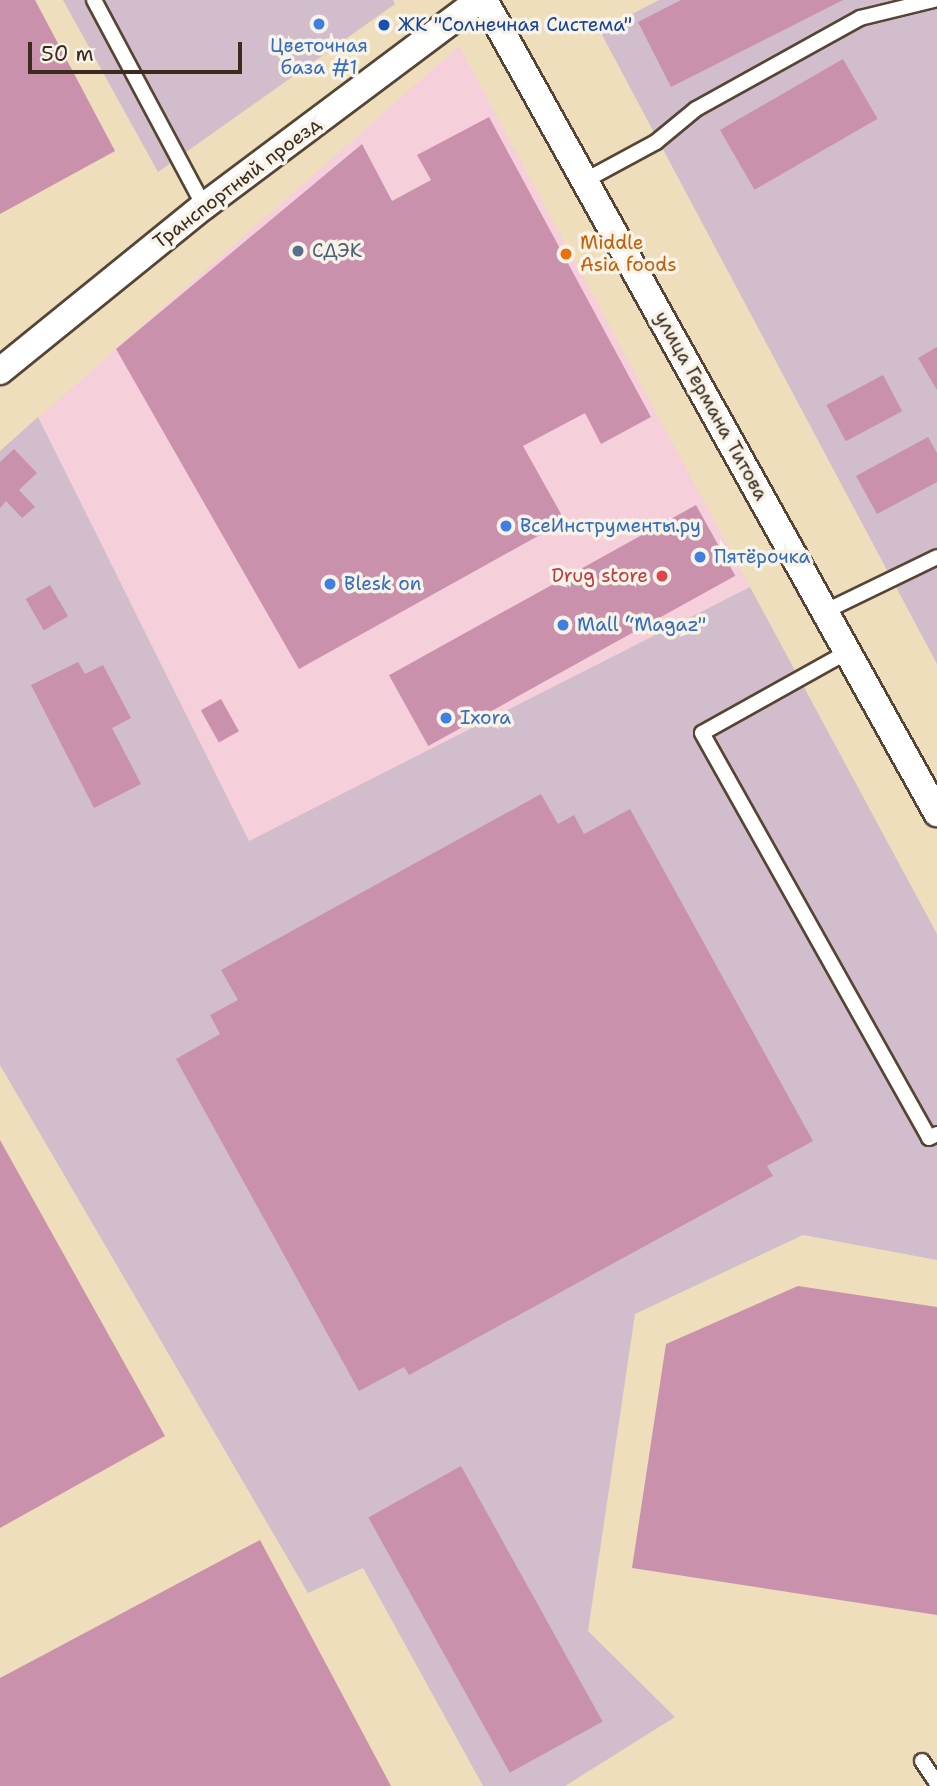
<!DOCTYPE html>
<meta charset="utf-8">
<style>
body{margin:0}
#map{position:relative;width:937px;height:1786px;overflow:hidden;background:#eedebb;font-family:"Shantell Sans",sans-serif}
div>[style]{position:absolute}
[style*='--x']{left:calc(var(--x)*1px);top:calc(var(--y)*1px);width:calc(var(--w)*1px);rotate:calc(var(--a)*1deg)}
.built>*{inset:0;background:#f5cfda}
.industrial>*{inset:0;background:#d1bdcb}
.building>*{inset:0;background:#ca91ac;transform-origin:0 0}
.roads{filter:drop-shadow(2px 0 #564536) drop-shadow(-2px 0 #564536) drop-shadow(0 2px #564536) drop-shadow(0 -2px #564536)}
.service>*{height:14px;margin:-7px;padding:0 7px;transform-origin:7px;border-radius:7px;background:#fff}
.minor>*{height:26px;margin:-13px;padding:0 13px;transform-origin:13px;border-radius:13px;background:#fff}
.dots>*{width:19px;height:19px;translate:-50% -50%;box-sizing:border-box;border:4px solid #f7f3e8;border-radius:50%}
span{translate:-50% -50%;white-space:nowrap;text-align:center;line-height:1.15;-webkit-text-stroke:7px #f7f3e8;paint-order:stroke}
.transit-label{font-size:19px;color:#164399}
.left{translate:0 -50%;text-align:left}
.shop-label{font-size:19px;color:#366cbe}
.street-label{font-size:19px;color:#3b2a1e}
.food-label{font-size:19px;color:#c56008}
.service-label{font-size:19px;color:#4e5e75}
.health-label{font-size:19px;color:#be3a42}
.right{translate:-100% -50%;text-align:right}
.scale{position:absolute;left:28px;top:42px;width:214px;height:32px;box-sizing:border-box;border:4px solid #3b2a1e;border-top:0;padding-left:9px;font-size:21px;line-height:24px;white-space:nowrap;color:#3b2a1e;-webkit-text-stroke:5px #f7f3e8;paint-order:stroke}
</style>
<div id="map">
<div class="built">
<i style="clip-path:polygon(459px 46px,750px 587px,249px 842px,38px 418px)"></i>
</div>
<div class="industrial">
<i style="clip-path:polygon(63px 0,393px 0,395px 4px,158px 172px)"></i>
<i style="clip-path:polygon(659px 0,937px 0,937px 664px,600px 31px)"></i>
<i style="clip-path:polygon(38px 417px,249px 841px,750px 587px,937px 934px,937px 1260px,803px 1235px,635px 1314px,588px 1631px,675px 1717px,565px 1786px,483px 1786px,363px 1568px,308px 1593px,0 1065px,0 451px)"></i>
</div>
<div class="building">
<i style="clip-path:polygon(0 0,35px 0,115px 151px,0 214px)"></i>
<i style="clip-path:polygon(681px 0,843px 0,671px 87px,638px 22px)"></i>
<i style="left:843px;top:59px;width:69px;height:142px;rotate:60deg"></i>
<i style="clip-path:polygon(489px 117px,651px 417px,601px 444px,585px 413px,523px 446px,565px 521px,299px 669px,116px 349px,362px 144px,392px 201px,431px 180px,417px 155px)"></i>
<i style="clip-path:polygon(937px 347px,937px 390px,918px 358px)"></i>
<i style="left:883px;top:375px;width:41px;height:64px;rotate:62deg"></i>
<i style="clip-path:polygon(928px 437px,937px 453px,937px 482px,877px 514px,856px 476px)"></i>
<i style="clip-path:polygon(14px 449px,37px 473px,19px 490px,35px 507px,22px 518px,6px 501px,0 508px,0 462px)"></i>
<i style="left:696px;top:505px;width:81px;height:351px;rotate:61deg"></i>
<i style="left:50px;top:585px;width:36px;height:28px;rotate:60deg"></i>
<i style="clip-path:polygon(78px 662px,85px 674px,103px 665px,131px 718px,112px 728px,141px 784px,94px 808px,31px 685px)"></i>
<i style="left:221px;top:699px;width:37px;height:23px;rotate:61deg"></i>
<i style="clip-path:polygon(541px 794px,558px 824px,574px 815px,584px 834px,630px 809px,813px 1141px,767px 1166px,773px 1176px,409px 1375px,404px 1367px,359px 1391px,176px 1059px,220px 1034px,210px 1015px,238px 1000px,221px 970px)"></i>
<i style="clip-path:polygon(0 1140px,165px 1436px,0 1528px)"></i>
<i style="clip-path:polygon(798px 1286px,937px 1307px,937px 1615px,632px 1568px,666px 1344px)"></i>
<i style="left:461px;top:1466px;width:292px;height:106px;rotate:61deg"></i>
<i style="clip-path:polygon(260px 1540px,391px 1786px,0 1786px,0 1678px)"></i>
</div>
<div class="roads">
<div class="service">
<i style="--x:94;--y:0;--w:234;--a:61.9"></i>
<i style="--x:584;--y:181;--w:82;--a:-28.4"></i>
<i style="--x:656;--y:142;--w:52;--a:-39.5"></i>
<i style="--x:696;--y:109;--w:188;--a:-29"></i>
<i style="--x:860;--y:18;--w:76;--a:-13.7"></i>
<i style="--x:826;--y:611;--w:123;--a:-25.9"></i>
<i style="--x:849;--y:651;--w:168;--a:150.8"></i>
<i style="--x:702;--y:733;--w:464;--a:60.7"></i>
<i style="--x:929;--y:1138;--w:9;--a:-27"></i>
<i style="--x:922;--y:1761;--w:27;--a:56"></i>
</div>
<div class="minor">
<i style="--x:484;--y:0;--w:931;--a:60.87"></i>
<i style="--x:0;--y:371;--w:262;--a:-39"></i>
<i style="--x:204;--y:206;--w:344;--a:-36.8"></i>
</div>
</div>
<div class="dots">
<i style="left:319px;top:24px;background:#3f7fe0"></i>
<i style="left:384px;top:25px;background:#1a4fb4"></i>
<i style="left:298px;top:251px;background:#5c6f8a"></i>
<i style="left:566px;top:254px;background:#e8710a"></i>
<i style="left:506px;top:526px;background:#3f7fe0"></i>
<i style="left:700px;top:557px;background:#3f7fe0"></i>
<i style="left:662px;top:576px;background:#e0444e"></i>
<i style="left:330px;top:584px;background:#3f7fe0"></i>
<i style="left:563px;top:625px;background:#3f7fe0"></i>
<i style="left:446px;top:718px;background:#3f7fe0"></i>
</div>
<div class="transit-label">
<span class="left" style="left:398px;top:25px">ЖК "Солнечная Система"</span>
</div>
<div class="shop-label">
<span style="left:319px;top:57px">Цветочная<br>база #1</span>
<span class="left" style="left:520px;top:526px">ВсеИнструменты.ру</span>
<span class="left" style="left:714px;top:557px">Пятёрочка</span>
<span class="left" style="left:344px;top:584px">Blesk on</span>
<span class="left" style="left:577px;top:625px">Mall “Magaz"</span>
<span class="left" style="left:460px;top:718px">Ixora</span>
</div>
<div class="street-label">
<span style="left:237px;top:183px;rotate:-37deg">Транспортный проезд</span>
<span style="left:711px;top:406px;rotate:61deg">улица Германа Титова</span>
</div>
<div class="food-label">
<span class="left" style="left:580px;top:254px">Middle<br>Asia foods</span>
</div>
<div class="service-label">
<span class="left" style="left:312px;top:251px">СДЭК</span>
</div>
<div class="health-label">
<span class="right" style="left:648px;top:576px">Drug store</span>
</div>
<div class="scale">50 m</div>
</div>
